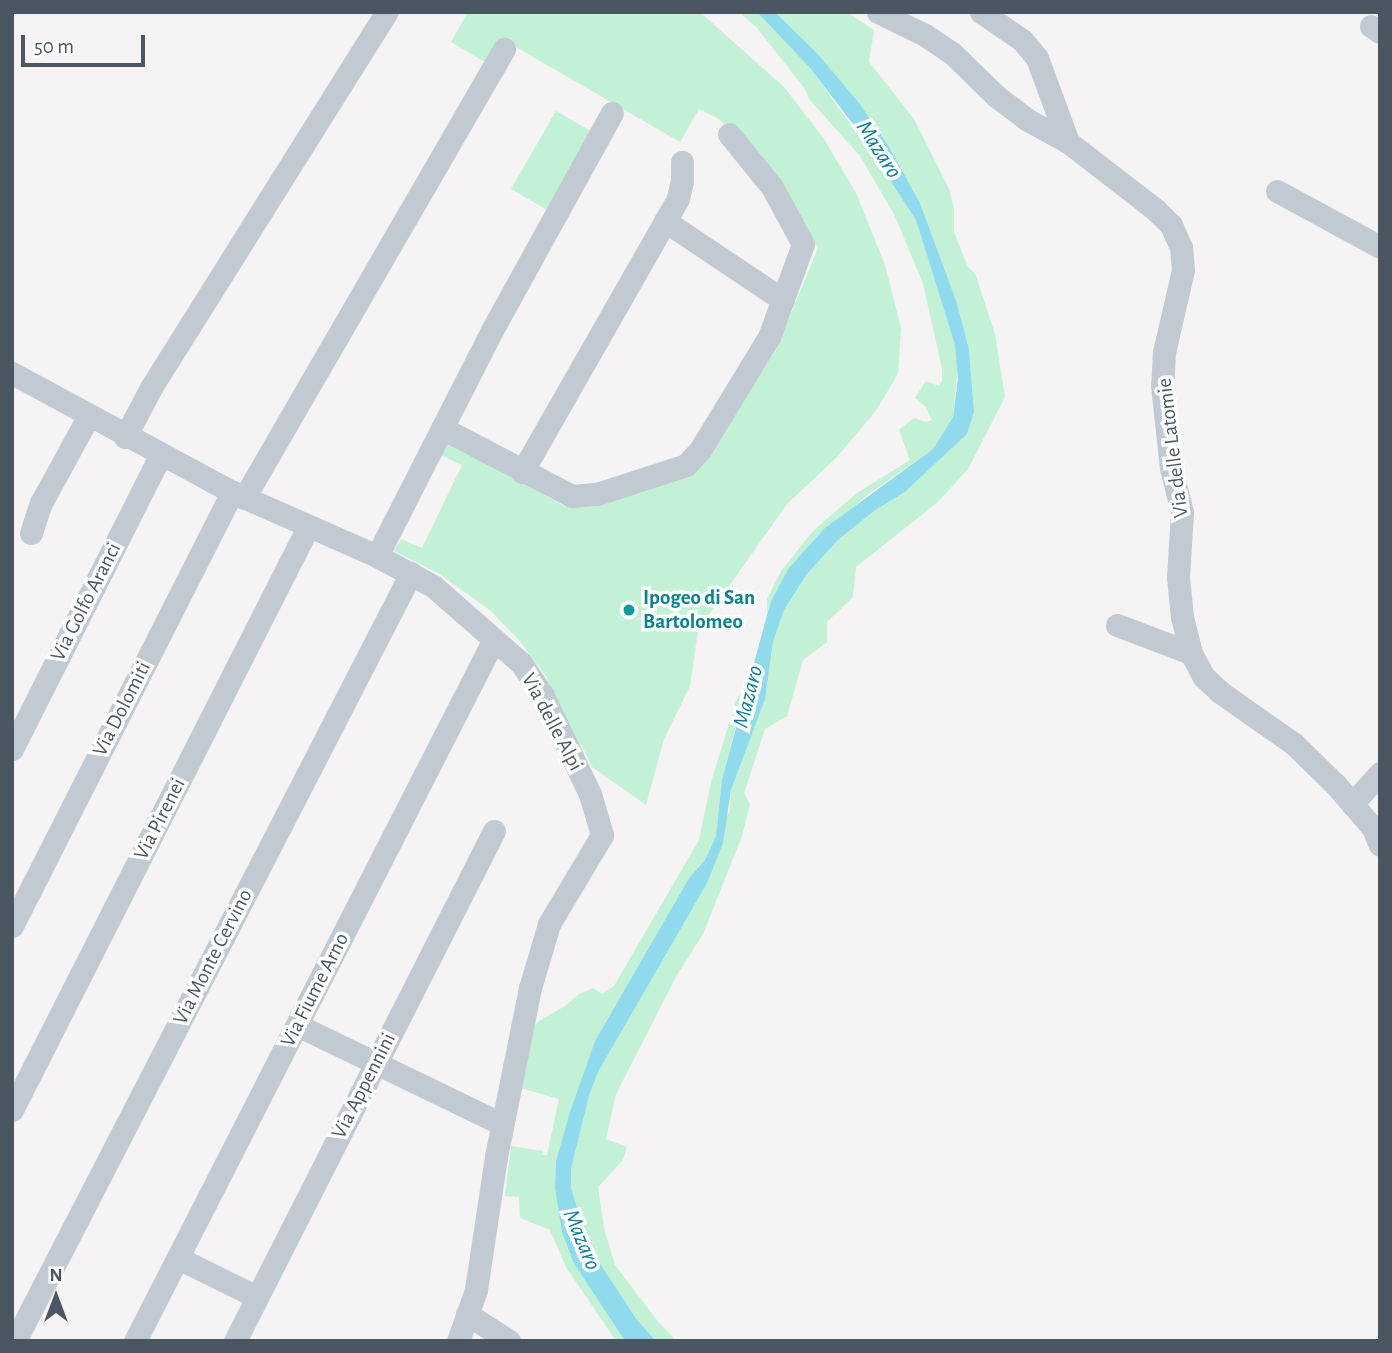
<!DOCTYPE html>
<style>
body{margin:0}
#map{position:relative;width:1392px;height:1353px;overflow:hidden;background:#f5f3f3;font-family:"Alegreya Sans",sans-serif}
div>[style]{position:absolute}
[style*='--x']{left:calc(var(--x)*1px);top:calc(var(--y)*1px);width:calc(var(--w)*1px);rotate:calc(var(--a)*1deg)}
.green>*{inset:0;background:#c3f1d5;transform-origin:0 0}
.water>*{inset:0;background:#90daee}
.minor>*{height:23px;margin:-11.5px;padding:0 11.5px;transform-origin:11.5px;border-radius:11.5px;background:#c1cad2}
.dots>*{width:19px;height:19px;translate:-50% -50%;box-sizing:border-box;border:4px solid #fff;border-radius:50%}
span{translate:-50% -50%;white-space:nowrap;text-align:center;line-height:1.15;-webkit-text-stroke:7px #fff;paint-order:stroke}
.street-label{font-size:21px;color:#4a5661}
.culture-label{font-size:21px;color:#0d838f;font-weight:700}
.left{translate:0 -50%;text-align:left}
.water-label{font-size:23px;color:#0c7c9b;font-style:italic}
.frame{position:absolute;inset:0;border:14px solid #4a5661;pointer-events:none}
.north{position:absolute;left:21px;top:1262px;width:70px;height:70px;-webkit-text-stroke:5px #fff;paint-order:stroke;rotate:0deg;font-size:19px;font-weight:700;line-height:28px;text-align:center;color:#4a5661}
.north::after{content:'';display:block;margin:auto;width:24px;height:32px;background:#4a5661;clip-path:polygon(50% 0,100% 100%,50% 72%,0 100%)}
.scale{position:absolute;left:21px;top:35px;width:124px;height:32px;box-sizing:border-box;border:4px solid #4a5661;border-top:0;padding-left:9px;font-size:21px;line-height:24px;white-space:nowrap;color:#4a5661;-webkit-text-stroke:5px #fff;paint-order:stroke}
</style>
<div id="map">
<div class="green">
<i style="clip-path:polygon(468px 12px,700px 12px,784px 87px,824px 139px,856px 193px,885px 265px,901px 328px,898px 374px,875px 412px,836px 458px,787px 504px,698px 630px,690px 686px,664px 739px,646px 805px,592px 767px,582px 746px,575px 743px,546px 676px,518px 639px,491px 611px,438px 573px,394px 551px,401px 539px,422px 548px,462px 465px,441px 455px,449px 441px,562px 505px,578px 505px,679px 479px,697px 471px,776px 350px,818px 248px,779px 180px,719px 119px,699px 109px,680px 142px,502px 39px,488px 64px,451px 42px)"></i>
<i style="clip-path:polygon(739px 12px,757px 12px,810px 68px,902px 196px,916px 220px,955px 345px,958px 364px,953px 417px,933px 449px,863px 498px,771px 601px,767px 613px,767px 599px,781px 571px,814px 530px,857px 493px,910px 460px,899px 430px,914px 418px,926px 422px,932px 420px,926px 407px,915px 398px,926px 381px,939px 386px,942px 381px,942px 368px,923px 284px,895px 216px,860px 156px,809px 99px,805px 89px,757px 28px)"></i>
<i style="clip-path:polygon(775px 12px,847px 12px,874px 30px,869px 62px,914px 119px,949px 189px,954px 209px,954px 232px,968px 267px,975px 273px,995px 334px,1005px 397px,968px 469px,938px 502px,856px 567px,853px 597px,827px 622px,827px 642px,803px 660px,787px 716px,765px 729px,744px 793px,750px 804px,742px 836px,703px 934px,677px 975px,616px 1094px,606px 1139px,627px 1147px,623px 1160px,598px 1187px,604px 1228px,615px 1265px,660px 1324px,677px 1341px,656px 1341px,637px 1320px,588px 1245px,577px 1212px,571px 1188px,571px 1169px,589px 1096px,598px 1072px,642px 995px,730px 810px,731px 790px,765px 699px,773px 642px,784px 610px,807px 574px,838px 540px,874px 511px,905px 492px,967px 434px,974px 412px,969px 348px,957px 303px,920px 203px,888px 145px,859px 103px,818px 54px)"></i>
<i style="left:556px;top:111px;width:44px;height:90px;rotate:30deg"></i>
<i style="clip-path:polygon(745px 692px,722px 779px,716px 836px,705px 860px,689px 878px,595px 1041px,556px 1161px,555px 1188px,566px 1245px,573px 1262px,625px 1341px,616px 1341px,566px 1267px,550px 1230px,520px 1218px,519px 1197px,505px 1196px,511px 1146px,543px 1151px,542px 1155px,547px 1155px,559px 1099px,520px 1088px,528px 1033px,539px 1021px,565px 1006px,579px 994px,593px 988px,602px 994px,614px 986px,699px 840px,711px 782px,728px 727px,737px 698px)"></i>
</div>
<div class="water">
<i style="clip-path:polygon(757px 12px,775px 12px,818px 54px,859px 103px,888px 145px,920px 203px,957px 303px,969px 349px,974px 412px,967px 434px,905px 492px,874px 511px,838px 540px,807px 574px,784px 610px,773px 642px,765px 699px,731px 790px,723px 843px,707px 883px,598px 1072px,589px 1096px,571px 1169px,571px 1188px,588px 1245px,637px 1320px,656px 1341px,625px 1341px,573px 1262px,562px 1232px,555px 1188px,556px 1161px,570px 1112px,595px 1041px,689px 878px,705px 860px,716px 836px,722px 779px,771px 601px,789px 568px,825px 528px,933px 449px,953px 417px,958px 379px,955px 345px,916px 220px,856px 128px,810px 68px)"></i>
</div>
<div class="minor">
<i style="--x:878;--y:12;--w:52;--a:26.1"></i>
<i style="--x:925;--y:35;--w:32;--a:34"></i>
<i style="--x:952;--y:53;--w:62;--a:44.3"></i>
<i style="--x:996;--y:96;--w:38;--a:37"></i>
<i style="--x:1026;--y:119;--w:48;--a:28.7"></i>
<i style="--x:981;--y:12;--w:50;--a:34.3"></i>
<i style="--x:1022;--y:40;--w:23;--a:50"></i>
<i style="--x:1037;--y:58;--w:90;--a:69.7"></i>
<i style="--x:1068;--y:142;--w:111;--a:37.7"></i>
<i style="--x:1156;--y:210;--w:21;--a:45"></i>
<i style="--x:1171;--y:225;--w:24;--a:66"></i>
<i style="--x:1181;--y:247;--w:23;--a:85"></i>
<i style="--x:1183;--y:270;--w:84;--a:103"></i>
<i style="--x:1164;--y:352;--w:33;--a:93"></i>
<i style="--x:1162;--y:385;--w:83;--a:83.8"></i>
<i style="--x:1171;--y:468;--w:45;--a:76"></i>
<i style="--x:1182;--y:512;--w:65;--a:93.5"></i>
<i style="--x:1178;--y:577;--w:40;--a:84.3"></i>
<i style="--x:1182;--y:617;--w:37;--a:76"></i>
<i style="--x:1191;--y:653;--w:27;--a:62"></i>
<i style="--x:1204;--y:677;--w:22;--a:43"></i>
<i style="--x:1220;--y:692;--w:90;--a:35.1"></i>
<i style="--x:1294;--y:744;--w:59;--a:44.3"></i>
<i style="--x:1336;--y:785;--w:57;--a:49.3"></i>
<i style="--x:1373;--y:828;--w:18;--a:68"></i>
<i style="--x:1371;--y:26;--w:11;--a:34"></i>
<i style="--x:1277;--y:191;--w:117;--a:28.5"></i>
<i style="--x:665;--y:221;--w:142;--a:33.8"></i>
<i style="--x:12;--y:373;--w:250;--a:28.4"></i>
<i style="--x:232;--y:492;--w:158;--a:23.8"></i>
<i style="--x:377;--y:556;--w:64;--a:28.2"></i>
<i style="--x:433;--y:586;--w:117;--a:41.2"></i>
<i style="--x:521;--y:663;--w:40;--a:56"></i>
<i style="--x:543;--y:696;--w:109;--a:64.4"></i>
<i style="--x:590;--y:794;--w:43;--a:73.7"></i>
<i style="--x:602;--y:835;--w:104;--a:120.8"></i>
<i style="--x:549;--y:924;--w:67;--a:106.5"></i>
<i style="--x:530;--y:988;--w:172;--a:101.4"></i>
<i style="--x:496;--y:1157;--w:134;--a:98.6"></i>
<i style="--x:476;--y:1290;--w:54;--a:109.4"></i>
<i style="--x:442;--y:428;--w:147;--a:27.6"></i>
<i style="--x:572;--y:496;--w:25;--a:-5"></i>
<i style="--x:597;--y:494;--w:94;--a:-18"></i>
<i style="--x:686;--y:465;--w:21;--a:-47"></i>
<i style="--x:700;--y:450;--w:132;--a:-58.6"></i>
<i style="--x:769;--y:337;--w:99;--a:-69.9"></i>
<i style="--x:803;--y:244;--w:65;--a:-118.5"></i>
<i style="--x:772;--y:187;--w:68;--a:-129.1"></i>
<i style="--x:125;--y:437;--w:58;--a:-62.1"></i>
<i style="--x:152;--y:386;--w:442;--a:-57.9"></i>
<i style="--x:522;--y:472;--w:315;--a:-60.3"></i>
<i style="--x:678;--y:198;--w:17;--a:-77"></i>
<i style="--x:682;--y:181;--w:19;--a:-90"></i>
<i style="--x:244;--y:498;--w:519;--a:-59.93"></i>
<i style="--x:31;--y:533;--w:32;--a:-72"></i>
<i style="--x:41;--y:503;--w:98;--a:-61.3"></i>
<i style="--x:377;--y:556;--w:251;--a:-63"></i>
<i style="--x:491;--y:332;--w:250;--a:-61.1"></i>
<i style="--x:1117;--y:625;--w:79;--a:20.7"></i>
<i style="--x:12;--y:749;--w:328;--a:-63.2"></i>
<i style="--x:1352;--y:804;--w:42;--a:-47.9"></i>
<i style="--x:12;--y:926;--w:487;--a:-63.1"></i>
<i style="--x:297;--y:1025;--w:228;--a:25.8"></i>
<i style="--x:12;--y:1110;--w:654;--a:-63.08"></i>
<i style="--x:178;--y:1258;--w:88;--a:26.3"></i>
<i style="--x:467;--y:1314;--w:50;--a:32.7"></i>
<i style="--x:15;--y:1341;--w:864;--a:-62.72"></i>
<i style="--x:135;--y:1341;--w:788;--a:-62.91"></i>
<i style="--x:235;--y:1341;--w:572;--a:-63.08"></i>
</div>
<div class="dots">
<i style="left:629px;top:610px;background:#0f9aa8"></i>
</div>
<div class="street-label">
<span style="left:1173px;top:448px;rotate:-97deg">Via delle Latomie</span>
<span style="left:86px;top:602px;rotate:-63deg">Via Golfo Aranci</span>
<span style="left:122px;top:709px;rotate:-63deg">Via Dolomiti</span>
<span style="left:552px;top:722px;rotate:62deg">Via delle Alpi</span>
<span style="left:160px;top:819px;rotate:-63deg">Via Pirenei</span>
<span style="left:213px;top:957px;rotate:-63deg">Via Monte Cervino</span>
<span style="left:315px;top:990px;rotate:-63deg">Via Fiume Arno</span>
<span style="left:364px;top:1086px;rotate:-63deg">Via Appennini</span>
</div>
<div class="culture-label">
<span class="left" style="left:643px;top:610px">Ipogeo di San<br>Bartolomeo</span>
</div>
<div class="water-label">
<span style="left:878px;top:150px;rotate:57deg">Mazaro</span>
<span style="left:749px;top:697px;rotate:-76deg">Mazaro</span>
<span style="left:581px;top:1240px;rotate:67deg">Mazaro</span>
</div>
<div class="frame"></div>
<div class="north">N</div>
<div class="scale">50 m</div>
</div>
